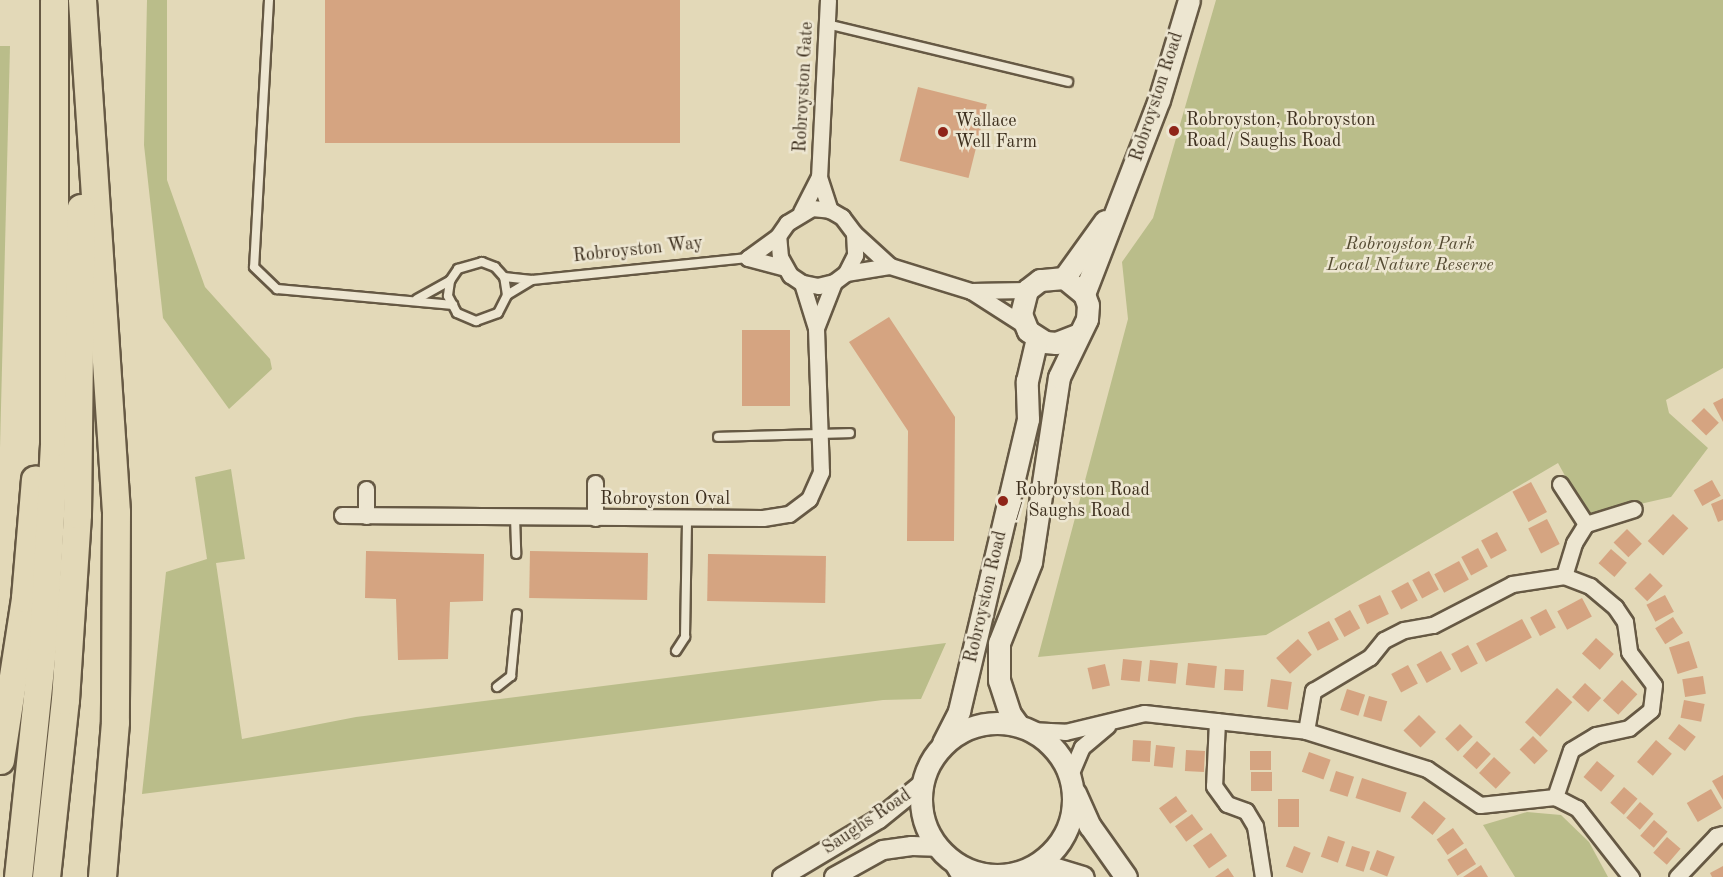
<!DOCTYPE html>
<style>
body{margin:0}
#map{position:relative;width:1723px;height:877px;overflow:hidden;background:#e3d9b8;font-family:"Old Standard TT",serif}
div>[style]{position:absolute}
[style*='--x']{left:calc(var(--x)*1px);top:calc(var(--y)*1px);width:calc(var(--w)*1px);rotate:calc(var(--a)*1deg)}
.green>*{inset:0;background:#babd8a}
.building>*{inset:0;background:#d5a481;transform-origin:0 0}
.roads{filter:drop-shadow(2px 0 #665944) drop-shadow(-2px 0 #665944) drop-shadow(0 2px #665944) drop-shadow(0 -2px #665944)}
.service>*{height:8px;margin:-4px;padding:0 4px;transform-origin:4px;border-radius:4px;background:#ede6d1}
.minor>*{height:15px;margin:-7.5px;padding:0 7.5px;transform-origin:7.5px;border-radius:7.5px;background:#ede6d1}
.tertiary>*{height:18px;margin:-9px;padding:0 9px;transform-origin:9px;border-radius:9px;background:#ede6d1}
.secondary>*{height:21px;margin:-10.5px;padding:0 10.5px;transform-origin:10.5px;border-radius:10.5px;background:#ede6d1}
.secondary>.ring{margin:-10.5px;padding:0;box-sizing:content-box;background:none;border:21px solid #ede6d1;border-radius:50%}
.motorway>*{height:27px;margin:-13.5px;padding:0 13.5px;transform-origin:13.5px;border-radius:13.5px;background:#e3d9b8}
.dots>*{width:16px;height:16px;translate:-50% -50%;box-sizing:border-box;border:3px solid #ede6d1;border-radius:50%}
span{translate:-50% -50%;white-space:nowrap;text-align:center;line-height:1.15;-webkit-text-stroke:5px #ede6d1;paint-order:stroke}
.street-label{font-size:18px;color:#3c2e1d}
.poi-label{font-size:18px;color:#3c2e1d}
.left{translate:0 -50%;text-align:left}
.park-label{font-size:18px;color:#554b33;font-style:italic}
</style>
<div id="map">
<div class="green">
<i style="clip-path:polygon(147px 0,167px 0,167px 180px,205px 287px,270px 359px,272px 369px,229px 409px,163px 318px,144px 145px)"></i>
<i style="clip-path:polygon(1216px 0,1723px 0,1723px 368px,1666px 400px,1669px 413px,1708px 448px,1671px 497px,1587px 516px,1558px 463px,1266px 635px,1038px 657px,1128px 319px,1122px 262px,1153px 218px)"></i>
<i style="clip-path:polygon(0 46px,10px 46px,0 448px)"></i>
<i style="clip-path:polygon(231px 469px,245px 559px,216px 563px,242px 739px,356px 717px,946px 643px,921px 699px,883px 700px,142px 794px,166px 572px,207px 559px,195px 477px)"></i>
<i style="clip-path:polygon(1527px 812px,1561px 815px,1589px 842px,1608px 877px,1515px 877px,1483px 825px)"></i>
</div>
<div class="building">
<i style="left:325px;top:0;width:355px;height:143px"></i>
<i style="left:918px;top:87px;width:71px;height:76px;rotate:14deg"></i>
<i style="clip-path:polygon(889px 317px,955px 417px,954px 541px,907px 541px,908px 431px,849px 342px)"></i>
<i style="left:790px;top:330px;width:76px;height:48px;rotate:90deg"></i>
<i style="clip-path:polygon(1723px 398px,1723px 422px,1713px 403px)"></i>
<i style="left:1704px;top:408px;width:21px;height:18px;rotate:45deg"></i>
<i style="left:1712px;top:480px;width:18px;height:21px;rotate:61deg"></i>
<i style="left:1531px;top:482px;width:34px;height:21px;rotate:62deg"></i>
<i style="clip-path:polygon(1723px 499px,1723px 520px,1718px 522px,1711px 504px)"></i>
<i style="left:1673px;top:514px;width:21px;height:37px;rotate:43deg"></i>
<i style="left:1547px;top:519px;width:28px;height:21px;rotate:63deg"></i>
<i style="left:1627px;top:529px;width:21px;height:19px;rotate:45deg"></i>
<i style="left:1497px;top:532px;width:21px;height:18px;rotate:62deg"></i>
<i style="left:1478px;top:548px;width:21px;height:19px;rotate:62deg"></i>
<i style="left:1611px;top:549px;width:21px;height:19px;rotate:41deg"></i>
<i style="clip-path:polygon(366px 551px,484px 554px,483px 601px,450px 602px,448px 659px,398px 660px,396px 599px,365px 598px)"></i>
<i style="left:530px;top:551px;width:118px;height:47px;rotate:1deg"></i>
<i style="left:708px;top:554px;width:118px;height:47px;rotate:1deg"></i>
<i style="left:1459px;top:561px;width:21px;height:28px;rotate:62deg"></i>
<i style="left:1429px;top:571px;width:21px;height:19px;rotate:62deg"></i>
<i style="left:1650px;top:573px;width:18px;height:22px;rotate:45deg"></i>
<i style="left:1408px;top:582px;width:21px;height:19px;rotate:62deg"></i>
<i style="left:1380px;top:595px;width:21px;height:24px;rotate:65deg"></i>
<i style="left:1665px;top:595px;width:19px;height:21px;rotate:62deg"></i>
<i style="left:1582px;top:598px;width:21px;height:28px;rotate:62deg"></i>
<i style="left:1546px;top:609px;width:21px;height:18px;rotate:62deg"></i>
<i style="left:1350px;top:610px;width:21px;height:18px;rotate:61deg"></i>
<i style="left:1673px;top:617px;width:19px;height:21px;rotate:58deg"></i>
<i style="left:1522px;top:619px;width:21px;height:52px;rotate:62deg"></i>
<i style="left:1329px;top:621px;width:21px;height:24px;rotate:62deg"></i>
<i style="left:1596px;top:638px;width:24px;height:21px;rotate:42deg"></i>
<i style="left:1298px;top:639px;width:21px;height:29px;rotate:49deg"></i>
<i style="left:1689px;top:641px;width:28px;height:21px;rotate:72deg"></i>
<i style="left:1468px;top:645px;width:21px;height:19px;rotate:62deg"></i>
<i style="left:1441px;top:651px;width:21px;height:28px;rotate:61deg"></i>
<i style="left:1123px;top:659px;width:19px;height:21px;rotate:6deg"></i>
<i style="left:1150px;top:660px;width:28px;height:21px;rotate:6deg"></i>
<i style="left:1188px;top:663px;width:29px;height:22px;rotate:6deg"></i>
<i style="left:1105px;top:664px;width:22px;height:18px;rotate:77deg"></i>
<i style="left:1408px;top:665px;width:21px;height:19px;rotate:62deg"></i>
<i style="left:1225px;top:669px;width:19px;height:21px;rotate:3deg"></i>
<i style="left:1703px;top:676px;width:18px;height:21px;rotate:81deg"></i>
<i style="left:1271px;top:679px;width:21px;height:28px;rotate:8deg"></i>
<i style="left:1622px;top:680px;width:21px;height:28px;rotate:43deg"></i>
<i style="left:1585px;top:683px;width:22px;height:19px;rotate:43deg"></i>
<i style="left:1557px;top:688px;width:21px;height:47px;rotate:43deg"></i>
<i style="left:1347px;top:689px;width:19px;height:22px;rotate:18deg"></i>
<i style="left:1369px;top:696px;width:19px;height:21px;rotate:16deg"></i>
<i style="left:1684px;top:700px;width:21px;height:18px;rotate:11deg"></i>
<i style="left:1419px;top:715px;width:24px;height:22px;rotate:45deg"></i>
<i style="left:1460px;top:724px;width:18px;height:21px;rotate:45deg"></i>
<i style="left:1679px;top:724px;width:21px;height:18px;rotate:37deg"></i>
<i style="left:1533px;top:736px;width:21px;height:19px;rotate:45deg"></i>
<i style="left:1133px;top:740px;width:18px;height:21px;rotate:3deg"></i>
<i style="left:1656px;top:740px;width:21px;height:29px;rotate:41deg"></i>
<i style="left:1477px;top:741px;width:19px;height:21px;rotate:43deg"></i>
<i style="left:1156px;top:745px;width:19px;height:21px;rotate:6deg"></i>
<i style="left:1186px;top:750px;width:19px;height:21px;rotate:3deg"></i>
<i style="left:1250px;top:751px;width:21px;height:19px"></i>
<i style="left:1309px;top:752px;width:23px;height:21px;rotate:20deg"></i>
<i style="left:1494px;top:757px;width:23px;height:22px;rotate:43deg"></i>
<i style="left:1597px;top:761px;width:23px;height:21px;rotate:40deg"></i>
<i style="left:1336px;top:771px;width:19px;height:21px;rotate:18deg"></i>
<i style="left:1251px;top:772px;width:21px;height:19px"></i>
<i style="clip-path:polygon(1723px 775px,1723px 800px,1712px 781px)"></i>
<i style="left:1362px;top:778px;width:47px;height:21px;rotate:18deg"></i>
<i style="left:1624px;top:787px;width:18px;height:21px;rotate:41deg"></i>
<i style="left:1711px;top:789px;width:22px;height:28px;rotate:60deg"></i>
<i style="left:1176px;top:796px;width:19px;height:21px;rotate:54deg"></i>
<i style="left:1278px;top:799px;width:21px;height:28px"></i>
<i style="left:1424px;top:801px;width:28px;height:21px;rotate:39deg"></i>
<i style="left:1640px;top:802px;width:18px;height:21px;rotate:41deg"></i>
<i style="left:1192px;top:814px;width:19px;height:21px;rotate:54deg"></i>
<i style="left:1654px;top:820px;width:18px;height:21px;rotate:41deg"></i>
<i style="left:1453px;top:828px;width:19px;height:20px;rotate:55deg"></i>
<i style="left:1211px;top:833px;width:28px;height:22px;rotate:55deg"></i>
<i style="left:1328px;top:836px;width:18px;height:22px;rotate:19deg"></i>
<i style="left:1667px;top:837px;width:18px;height:21px;rotate:41deg"></i>
<i style="left:1294px;top:846px;width:18px;height:22px;rotate:22deg"></i>
<i style="left:1352px;top:846px;width:19px;height:21px;rotate:18deg"></i>
<i style="left:1466px;top:848px;width:19px;height:22px;rotate:58deg"></i>
<i style="left:1377px;top:850px;width:19px;height:21px;rotate:21deg"></i>
<i style="clip-path:polygon(1481px 865px,1488px 877px,1463px 877px)"></i>
<i style="clip-path:polygon(1723px 866px,1723px 877px,1712px 877px,1710px 873px)"></i>
<i style="clip-path:polygon(1228px 868px,1234px 877px,1215px 877px)"></i>
</div>
<div class="roads">
<div class="service">
<i style="--x:269;--y:0;--w:267;--a:93.2"></i>
<i style="--x:254;--y:267;--w:32;--a:44"></i>
<i style="--x:277;--y:289;--w:177;--a:5.2"></i>
<i style="--x:827;--y:24;--w:248;--a:13.5"></i>
<i style="--x:504;--y:277;--w:28;--a:6"></i>
<i style="--x:532;--y:280;--w:217;--a:-5.8"></i>
<i style="--x:507;--y:295;--w:18;--a:-99"></i>
<i style="--x:504;--y:277;--w:13;--a:-132"></i>
<i style="--x:495;--y:267;--w:14;--a:-159"></i>
<i style="--x:482;--y:262;--w:25;--a:164"></i>
<i style="--x:458;--y:269;--w:14;--a:124"></i>
<i style="--x:450;--y:281;--w:15;--a:98"></i>
<i style="--x:448;--y:296;--w:19;--a:62"></i>
<i style="--x:457;--y:313;--w:21;--a:23"></i>
<i style="--x:476;--y:321;--w:23;--a:-20"></i>
<i style="--x:498;--y:313;--w:20;--a:-63"></i>
<i style="--x:507;--y:295;--w:29;--a:-31"></i>
<i style="--x:417;--y:299;--w:38;--a:-29"></i>
<i style="--x:718;--y:437;--w:132;--a:-1.7"></i>
<i style="--x:515;--y:517;--w:37;--a:88"></i>
<i style="--x:676;--y:651;--w:17;--a:-57"></i>
<i style="--x:685;--y:637;--w:119;--a:-89"></i>
<i style="--x:497;--y:687;--w:18;--a:-38"></i>
<i style="--x:511;--y:676;--w:62;--a:-84.5"></i>
<i style="--x:943;--y:855;--w:26;--a:59"></i>
<i style="--x:1017;--y:877;--w:6;--a:-51"></i>
</div>
<div class="minor">
<i style="--x:828;--y:0;--w:177;--a:92.9"></i>
<i style="--x:819;--y:177;--w:35;--a:72"></i>
<i style="--x:801;--y:212;--w:39;--a:-63"></i>
<i style="--x:854;--y:233;--w:22;--a:87"></i>
<i style="--x:855;--y:255;--w:20;--a:117"></i>
<i style="--x:846;--y:273;--w:15;--a:143"></i>
<i style="--x:834;--y:282;--w:16;--a:166"></i>
<i style="--x:818;--y:286;--w:16;--a:-169"></i>
<i style="--x:802;--y:283;--w:14;--a:-146"></i>
<i style="--x:790;--y:275;--w:21;--a:-119"></i>
<i style="--x:780;--y:257;--w:21;--a:-95"></i>
<i style="--x:778;--y:236;--w:16;--a:-55"></i>
<i style="--x:787;--y:223;--w:29;--a:-31"></i>
<i style="--x:812;--y:208;--w:18;--a:6"></i>
<i style="--x:830;--y:210;--w:14;--a:30"></i>
<i style="--x:842;--y:217;--w:20;--a:53"></i>
<i style="--x:854;--y:233;--w:49;--a:42.5"></i>
<i style="--x:890;--y:266;--w:85;--a:17.2"></i>
<i style="--x:971;--y:291;--w:63;--a:32.7"></i>
<i style="--x:748;--y:258;--w:38;--a:15"></i>
<i style="--x:748;--y:258;--w:37;--a:-36"></i>
<i style="--x:846;--y:273;--w:45;--a:-9"></i>
<i style="--x:971;--y:291;--w:56;--a:-1"></i>
<i style="--x:816;--y:328;--w:49;--a:-68.6"></i>
<i style="--x:595;--y:483;--w:35;--a:90"></i>
<i style="--x:1560;--y:484;--w:48;--a:57"></i>
<i style="--x:366;--y:489;--w:27;--a:90"></i>
<i style="--x:342;--y:515;--w:421;--a:0.4"></i>
<i style="--x:763;--y:518;--w:26;--a:-9"></i>
<i style="--x:789;--y:514;--w:25;--a:-37"></i>
<i style="--x:809;--y:499;--w:30;--a:-66"></i>
<i style="--x:821;--y:472;--w:144;--a:-92"></i>
<i style="--x:816;--y:328;--w:47;--a:-107.3"></i>
<i style="--x:1564;--y:576;--w:34;--a:-73"></i>
<i style="--x:1574;--y:543;--w:22;--a:-58"></i>
<i style="--x:1586;--y:524;--w:50;--a:-17.4"></i>
<i style="--x:1217;--y:721;--w:65;--a:92.6"></i>
<i style="--x:1214;--y:786;--w:22;--a:54"></i>
<i style="--x:1227;--y:804;--w:20;--a:20"></i>
<i style="--x:1246;--y:811;--w:17;--a:59"></i>
<i style="--x:1255;--y:826;--w:52;--a:81.1"></i>
<i style="--x:1030;--y:730;--w:35;--a:3"></i>
<i style="--x:1065;--y:732;--w:81;--a:-13.5"></i>
<i style="--x:1144;--y:713;--w:163;--a:6.3"></i>
<i style="--x:1306;--y:731;--w:127;--a:17.4"></i>
<i style="--x:1427;--y:769;--w:64;--a:34.2"></i>
<i style="--x:1480;--y:805;--w:75;--a:-6.1"></i>
<i style="--x:1555;--y:797;--w:25;--a:27"></i>
<i style="--x:1577;--y:808;--w:88;--a:52"></i>
<i style="--x:1306;--y:731;--w:41;--a:-80.1"></i>
<i style="--x:1313;--y:691;--w:66;--a:-30.8"></i>
<i style="--x:1370;--y:657;--w:22;--a:-51"></i>
<i style="--x:1384;--y:640;--w:22;--a:-27"></i>
<i style="--x:1404;--y:630;--w:29;--a:-10"></i>
<i style="--x:1433;--y:625;--w:89;--a:-27.4"></i>
<i style="--x:1512;--y:584;--w:53;--a:-8.7"></i>
<i style="--x:1564;--y:576;--w:28;--a:21"></i>
<i style="--x:1590;--y:586;--w:33;--a:40"></i>
<i style="--x:1615;--y:607;--w:18;--a:56"></i>
<i style="--x:1625;--y:622;--w:30;--a:82"></i>
<i style="--x:1629;--y:652;--w:41;--a:52.9"></i>
<i style="--x:1654;--y:685;--w:25;--a:97"></i>
<i style="--x:1651;--y:710;--w:28;--a:141"></i>
<i style="--x:1629;--y:728;--w:34;--a:168"></i>
<i style="--x:1596;--y:735;--w:29;--a:149"></i>
<i style="--x:1571;--y:750;--w:50;--a:108.8"></i>
<i style="--x:1070;--y:775;--w:30;--a:-67"></i>
<i style="--x:1082;--y:747;--w:33;--a:-40"></i>
<i style="--x:1677;--y:877;--w:57;--a:-46.4"></i>
<i style="--x:1716;--y:836;--w:7;--a:-16"></i>
</div>
<div class="tertiary">
<i style="--x:782;--y:877;--w:113;--a:-30.9"></i>
<i style="--x:879;--y:819;--w:54;--a:-39"></i>
<i style="--x:834;--y:877;--w:56;--a:-28.9"></i>
<i style="--x:883;--y:850;--w:29;--a:-8"></i>
<i style="--x:912;--y:846;--w:24;--a:2"></i>
</div>
<div class="secondary">
<i style="--x:1064;--y:278;--w:70;--a:-54.3"></i>
<i style="--x:1084;--y:294;--w:208;--a:-68.9"></i>
<i style="--x:1159;--y:100;--w:104;--a:-73.3"></i>
<i class="ring" style="left:921px;top:723px;width:131px;height:131px"></i>
<i style="--x:1018;--y:725;--w:14;--a:-126"></i>
<i style="--x:1010;--y:714;--w:36;--a:-108"></i>
<i style="--x:999;--y:680;--w:37;--a:-90"></i>
<i style="--x:999;--y:643;--w:87;--a:-68.4"></i>
<i style="--x:1031;--y:562;--w:187;--a:-81.4"></i>
<i style="--x:1059;--y:377;--w:64;--a:-64.2"></i>
<i style="--x:1087;--y:319;--w:14;--a:-86"></i>
<i style="--x:1088;--y:305;--w:12;--a:-110"></i>
<i style="--x:1084;--y:294;--w:26;--a:-141"></i>
<i style="--x:1064;--y:278;--w:24;--a:175"></i>
<i style="--x:1040;--y:280;--w:16;--a:142"></i>
<i style="--x:1027;--y:290;--w:25;--a:104"></i>
<i style="--x:1021;--y:314;--w:18;--a:68"></i>
<i style="--x:1028;--y:331;--w:20;--a:33"></i>
<i style="--x:1045;--y:342;--w:11;--a:5"></i>
<i style="--x:1056;--y:343;--w:22;--a:-21"></i>
<i style="--x:943;--y:743;--w:36;--a:-63"></i>
<i style="--x:959;--y:711;--w:300;--a:-76.7"></i>
<i style="--x:1028;--y:419;--w:38;--a:-92"></i>
<i style="--x:1027;--y:381;--w:44;--a:-76.9"></i>
<i style="--x:1075;--y:793;--w:36;--a:66"></i>
<i style="--x:1090;--y:826;--w:62;--a:54.8"></i>
<i style="--x:1030;--y:869;--w:23;--a:-2"></i>
<i style="--x:1053;--y:868;--w:31;--a:17"></i>
</div>
<div class="motorway">
<i style="--x:82;--y:0;--w:513;--a:86.2"></i>
<i style="--x:116;--y:512;--w:210;--a:90.3"></i>
<i style="--x:115;--y:722;--w:156;--a:94.8"></i>
<i style="--x:0;--y:760;--w:164;--a:-81.2"></i>
<i style="--x:25;--y:598;--w:119;--a:-85.2"></i>
<i style="--x:18;--y:877;--w:237;--a:-84"></i>
<i style="--x:43;--y:641;--w:199;--a:-86.8"></i>
<i style="--x:54;--y:442;--w:442;--a:-90"></i>
<i style="--x:46;--y:877;--w:178;--a:-83.9"></i>
<i style="--x:65;--y:700;--w:186;--a:-86.3"></i>
<i style="--x:77;--y:514;--w:306;--a:-89.3"></i>
</div>
</div>
<div class="dots">
<i style="left:1174px;top:131px;background:#8f2418"></i>
<i style="left:943px;top:132px;background:#8f2418"></i>
<i style="left:1003px;top:501px;background:#8f2418"></i>
</div>
<div class="street-label">
<span style="left:804px;top:87px;rotate:-87deg">Robroyston Gate</span>
<span style="left:1157px;top:97px;rotate:-72deg">Robroyston Road</span>
<span style="left:638px;top:250px;rotate:-6deg">Robroyston Way</span>
<span style="left:665px;top:499px">Robroyston Oval</span>
<span style="left:986px;top:597px;rotate:-77deg">Robroyston Road</span>
<span style="left:867px;top:822px;rotate:-34deg">Saughs Road</span>
</div>
<div class="poi-label">
<span class="left" style="left:1186px;top:131px">Robroyston, Robroyston<br>Road/ Saughs Road</span>
<span class="left" style="left:955px;top:132px">Wallace<br>Well Farm</span>
<span class="left" style="left:1015px;top:501px">Robroyston Road<br>/ Saughs Road</span>
</div>
<div class="park-label">
<span style="left:1410px;top:255px">Robroyston Park<br>Local Nature Reserve</span>
</div>
</div>
